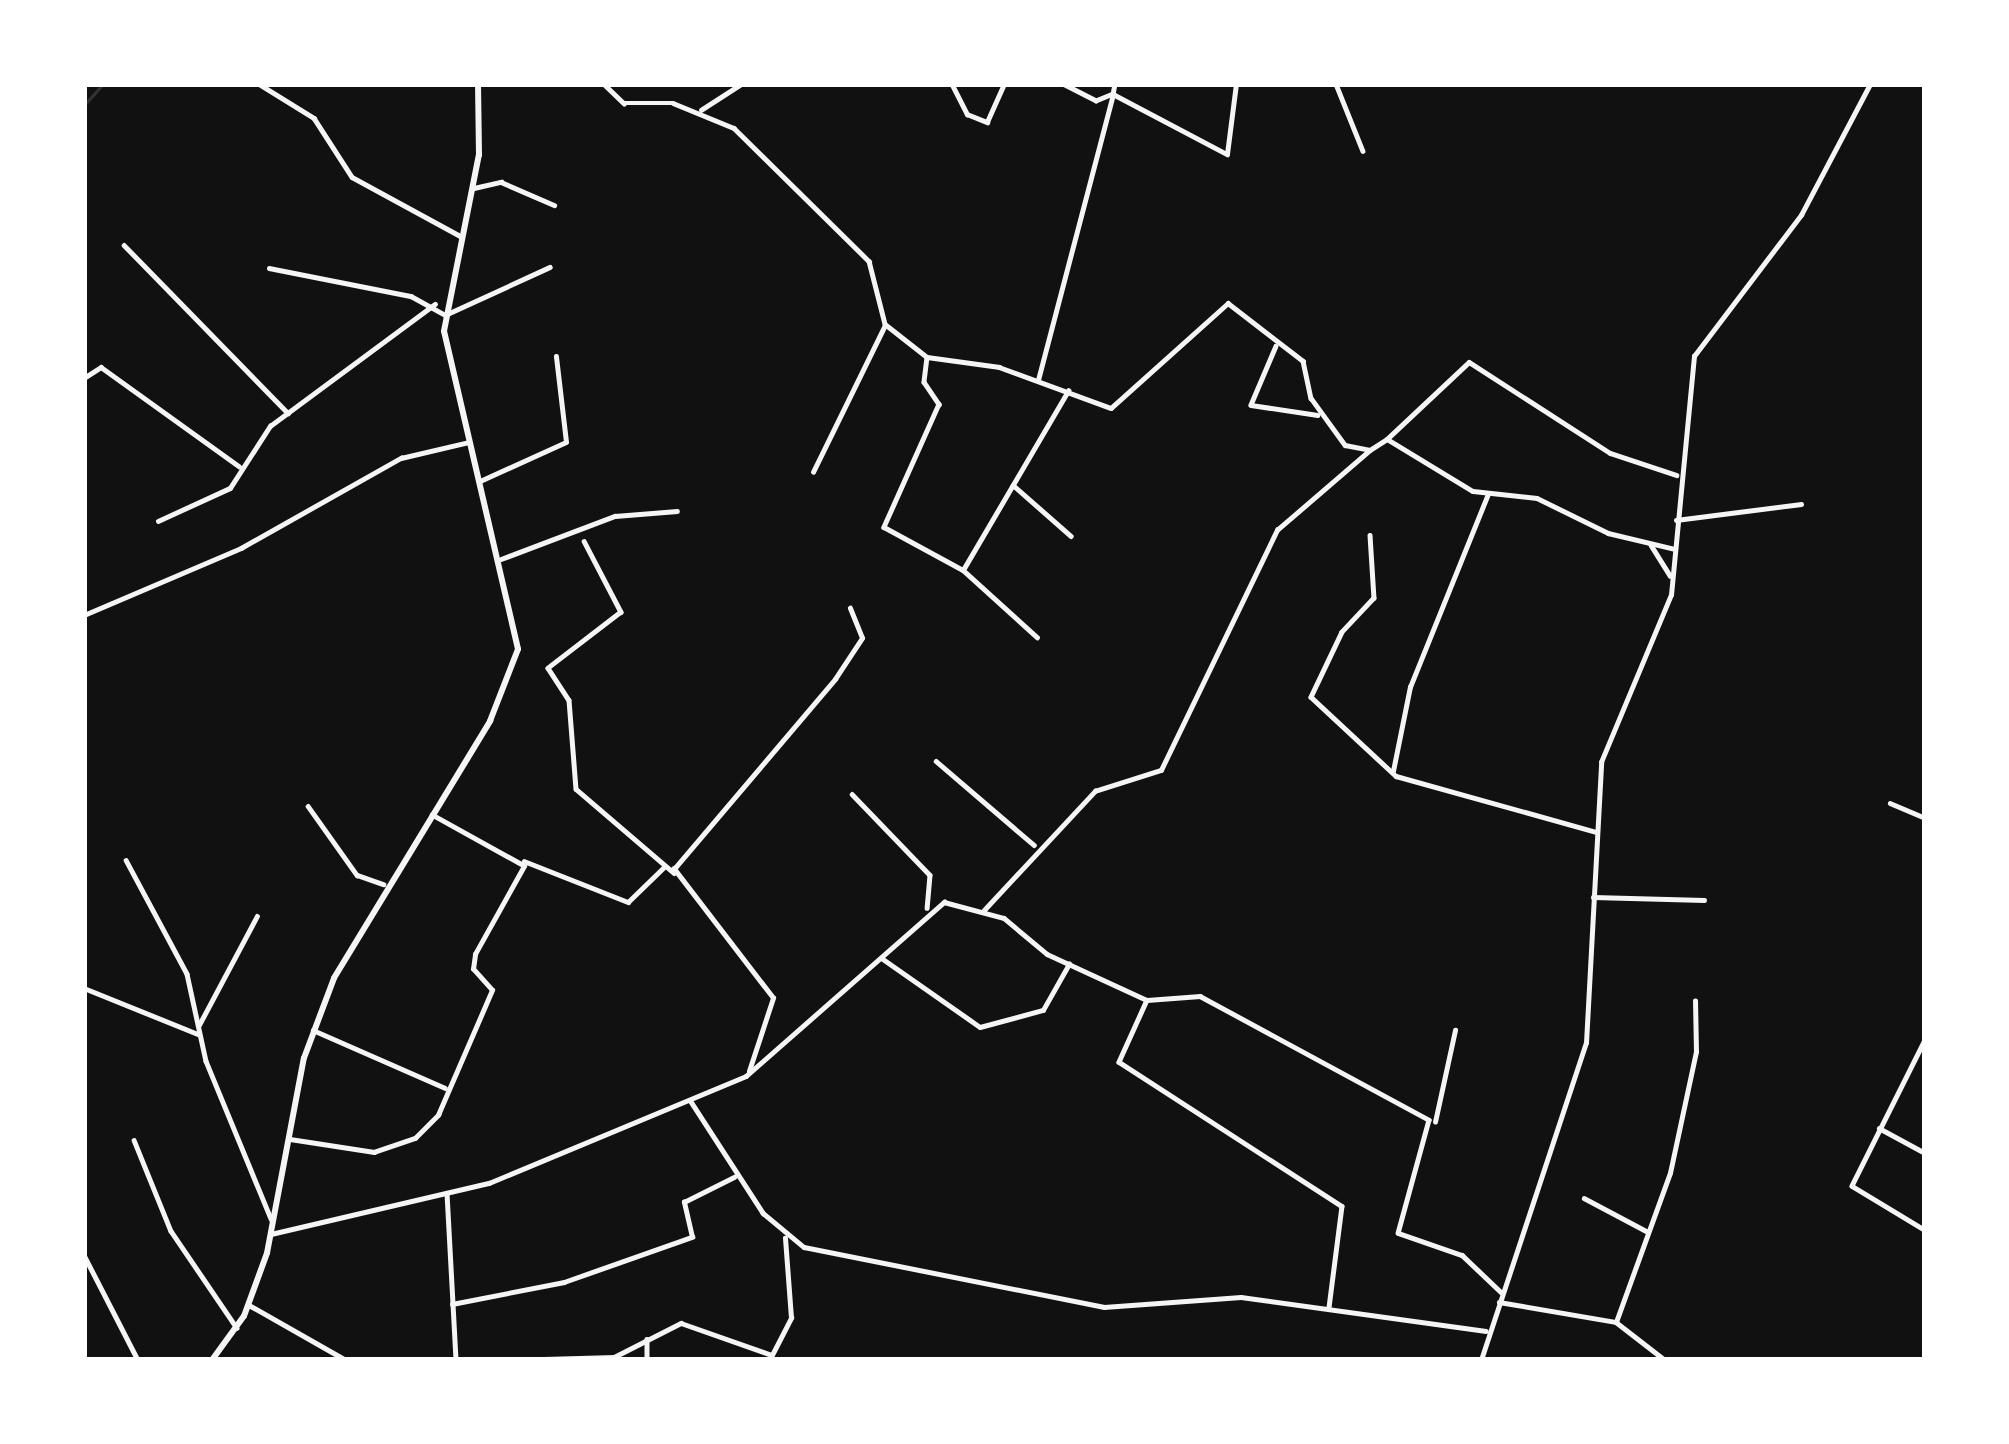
<!DOCTYPE html>
<style>
body{margin:0}
#map{position:relative;width:2009px;height:1444px;overflow:hidden;background:#111;font-family:Inter,sans-serif}
div>[style]{position:absolute}
[style*='--x']{left:calc(var(--x)*1px);top:calc(var(--y)*1px);width:calc(var(--w)*1px);rotate:calc(var(--a)*1deg)}
.stream>*{height:3px;margin:-1.5px;padding:0 1.5px;transform-origin:1.5px;border-radius:1.5px;background:#333}
.minor>*{height:4.5px;margin:-2.25px;padding:0 2.25px;transform-origin:2.25px;border-radius:2.25px;background:#f5f5f5}
.tertiary>*{height:6px;margin:-3px;padding:0 3px;transform-origin:3px;border-radius:3px;background:#f5f5f5}
span{translate:-50% -50%;white-space:nowrap;text-align:center;line-height:1.15;-webkit-text-stroke:9px #fff;paint-order:stroke}
.frame{position:absolute;inset:0;border:87px solid #fff;pointer-events:none}
</style>
<div id="map">
<div class="stream">
<i style="--x:84;--y:105;--w:28;--a:-48"></i>
</div>
<div class="minor">
<i style="--x:259;--y:84;--w:65;--a:31.7"></i>
<i style="--x:314;--y:118;--w:70;--a:57.2"></i>
<i style="--x:352;--y:177;--w:125;--a:28.6"></i>
<i style="--x:604;--y:84;--w:28;--a:44"></i>
<i style="--x:624;--y:103;--w:49;--a:0"></i>
<i style="--x:673;--y:103;--w:66;--a:22.3"></i>
<i style="--x:734;--y:128;--w:190;--a:44.6"></i>
<i style="--x:869;--y:261;--w:65;--a:75.7"></i>
<i style="--x:885;--y:324;--w:53;--a:38.2"></i>
<i style="--x:927;--y:357;--w:73;--a:7.9"></i>
<i style="--x:999;--y:367;--w:119;--a:20.1"></i>
<i style="--x:1111;--y:408;--w:157;--a:-41.9"></i>
<i style="--x:1228;--y:303;--w:95;--a:37.7"></i>
<i style="--x:1303;--y:361;--w:38;--a:78"></i>
<i style="--x:1311;--y:398;--w:58;--a:54.1"></i>
<i style="--x:1345;--y:445;--w:25;--a:11"></i>
<i style="--x:1370;--y:450;--w:20;--a:-33"></i>
<i style="--x:1387;--y:439;--w:100;--a:31.2"></i>
<i style="--x:1473;--y:491;--w:64;--a:6.2"></i>
<i style="--x:1537;--y:498;--w:79;--a:26.2"></i>
<i style="--x:1608;--y:533;--w:69;--a:13.4"></i>
<i style="--x:952;--y:84;--w:34;--a:63"></i>
<i style="--x:967;--y:114;--w:22;--a:22"></i>
<i style="--x:987;--y:122;--w:42;--a:-65.9"></i>
<i style="--x:1115;--y:84;--w:10;--a:101"></i>
<i style="--x:1113;--y:94;--w:129;--a:27.8"></i>
<i style="--x:1227;--y:154;--w:71;--a:-82.7"></i>
<i style="--x:1336;--y:84;--w:72;--a:68.1"></i>
<i style="--x:701;--y:110;--w:48;--a:-33"></i>
<i style="--x:474;--y:188;--w:28;--a:-13"></i>
<i style="--x:501;--y:182;--w:58;--a:23.5"></i>
<i style="--x:124;--y:245;--w:235;--a:45.7"></i>
<i style="--x:269;--y:268;--w:145;--a:11.2"></i>
<i style="--x:411;--y:296;--w:39;--a:29"></i>
<i style="--x:445;--y:315;--w:115;--a:-24.6"></i>
<i style="--x:1276;--y:346;--w:64;--a:113"></i>
<i style="--x:1251;--y:405;--w:67;--a:8.6"></i>
<i style="--x:927;--y:357;--w:25;--a:97"></i>
<i style="--x:924;--y:382;--w:27;--a:56"></i>
<i style="--x:939;--y:404;--w:135;--a:114.1"></i>
<i style="--x:884;--y:527;--w:90;--a:28.6"></i>
<i style="--x:963;--y:570;--w:100;--a:42.2"></i>
<i style="--x:84;--y:378;--w:20;--a:-33"></i>
<i style="--x:101;--y:367;--w:170;--a:35.7"></i>
<i style="--x:1038;--y:380;--w:296;--a:-75.3"></i>
<i style="--x:1113;--y:94;--w:18;--a:158"></i>
<i style="--x:1096;--y:101;--w:38;--a:-153"></i>
<i style="--x:1387;--y:439;--w:112;--a:-43.2"></i>
<i style="--x:1469;--y:362;--w:168;--a:32.8"></i>
<i style="--x:1610;--y:453;--w:70;--a:18.4"></i>
<i style="--x:813;--y:472;--w:161;--a:-63.9"></i>
<i style="--x:480;--y:481;--w:94;--a:-24.4"></i>
<i style="--x:566;--y:442;--w:86;--a:-96.7"></i>
<i style="--x:1013;--y:485;--w:77;--a:41.3"></i>
<i style="--x:1676;--y:520;--w:126;--a:-7.3"></i>
<i style="--x:158;--y:521;--w:79;--a:-24.6"></i>
<i style="--x:230;--y:488;--w:74;--a:-57.2"></i>
<i style="--x:270;--y:426;--w:205;--a:-36.5"></i>
<i style="--x:1370;--y:535;--w:63;--a:86.4"></i>
<i style="--x:1374;--y:598;--w:47;--a:133.3"></i>
<i style="--x:1342;--y:632;--w:72;--a:115.5"></i>
<i style="--x:1311;--y:697;--w:116;--a:42.9"></i>
<i style="--x:1396;--y:776;--w:208;--a:15.6"></i>
<i style="--x:584;--y:541;--w:80;--a:62.5"></i>
<i style="--x:621;--y:612;--w:92;--a:142.5"></i>
<i style="--x:548;--y:668;--w:38;--a:57"></i>
<i style="--x:569;--y:700;--w:89;--a:85.5"></i>
<i style="--x:576;--y:789;--w:129;--a:40.6"></i>
<i style="--x:1651;--y:545;--w:36;--a:58"></i>
<i style="--x:501;--y:559;--w:122;--a:-20.7"></i>
<i style="--x:615;--y:516;--w:62;--a:-4.6"></i>
<i style="--x:963;--y:570;--w:208;--a:-59.6"></i>
<i style="--x:84;--y:615;--w:171;--a:-23.1"></i>
<i style="--x:241;--y:548;--w:184;--a:-29.4"></i>
<i style="--x:401;--y:458;--w:70;--a:-13.2"></i>
<i style="--x:936;--y:761;--w:129;--a:40.6"></i>
<i style="--x:1393;--y:771;--w:86;--a:-78.6"></i>
<i style="--x:1410;--y:687;--w:206;--a:-68"></i>
<i style="--x:852;--y:794;--w:112;--a:46.1"></i>
<i style="--x:930;--y:875;--w:33;--a:95"></i>
<i style="--x:1890;--y:803;--w:38;--a:23"></i>
<i style="--x:308;--y:806;--w:85;--a:54.6"></i>
<i style="--x:357;--y:875;--w:28;--a:19"></i>
<i style="--x:126;--y:860;--w:129;--a:61.8"></i>
<i style="--x:187;--y:974;--w:89;--a:77.7"></i>
<i style="--x:206;--y:1061;--w:171;--a:67.6"></i>
<i style="--x:524;--y:861;--w:112;--a:21.5"></i>
<i style="--x:628;--y:902;--w:49;--a:-44.2"></i>
<i style="--x:1593;--y:897;--w:111;--a:1.5"></i>
<i style="--x:984;--y:910;--w:163;--a:-47"></i>
<i style="--x:1095;--y:791;--w:69;--a:-17.7"></i>
<i style="--x:1161;--y:770;--w:267;--a:-64.2"></i>
<i style="--x:1277;--y:530;--w:121;--a:-40.7"></i>
<i style="--x:883;--y:959;--w:118;--a:35"></i>
<i style="--x:980;--y:1027;--w:65;--a:-15.1"></i>
<i style="--x:1043;--y:1010;--w:53;--a:-60.5"></i>
<i style="--x:84;--y:988;--w:123;--a:22"></i>
<i style="--x:1147;--y:1000;--w:68;--a:114.3"></i>
<i style="--x:1119;--y:1062;--w:265;--a:32.9"></i>
<i style="--x:1342;--y:1206;--w:102;--a:97.3"></i>
<i style="--x:199;--y:1025;--w:123;--a:-62"></i>
<i style="--x:313;--y:1030;--w:144;--a:23.7"></i>
<i style="--x:1925;--y:1040;--w:163;--a:116.6"></i>
<i style="--x:1852;--y:1186;--w:85;--a:31.1"></i>
<i style="--x:749;--y:1071;--w:77;--a:-71.8"></i>
<i style="--x:773;--y:998;--w:163;--a:-127.5"></i>
<i style="--x:674;--y:869;--w:249;--a:-49.7"></i>
<i style="--x:835;--y:679;--w:49;--a:-56.6"></i>
<i style="--x:862;--y:638;--w:32;--a:-112"></i>
<i style="--x:690;--y:1100;--w:135;--a:57.1"></i>
<i style="--x:763;--y:1213;--w:53;--a:39.7"></i>
<i style="--x:804;--y:1247;--w:306;--a:11.3"></i>
<i style="--x:1104;--y:1307;--w:137;--a:-4.2"></i>
<i style="--x:1241;--y:1297;--w:247;--a:7.9"></i>
<i style="--x:1435;--y:1122;--w:94;--a:-77.7"></i>
<i style="--x:1879;--y:1128;--w:52;--a:28.5"></i>
<i style="--x:290;--y:1139;--w:85;--a:8.8"></i>
<i style="--x:374;--y:1152;--w:43;--a:-18.9"></i>
<i style="--x:415;--y:1138;--w:33;--a:-45"></i>
<i style="--x:438;--y:1115;--w:136;--a:-66.6"></i>
<i style="--x:492;--y:990;--w:28;--a:-132"></i>
<i style="--x:473;--y:969;--w:15;--a:-82"></i>
<i style="--x:475;--y:954;--w:101;--a:-60.9"></i>
<i style="--x:524;--y:866;--w:105;--a:-151"></i>
<i style="--x:134;--y:1140;--w:98;--a:67.9"></i>
<i style="--x:171;--y:1231;--w:117;--a:55.8"></i>
<i style="--x:447;--y:1193;--w:167;--a:86.9"></i>
<i style="--x:1584;--y:1198;--w:70;--a:28"></i>
<i style="--x:271;--y:1234;--w:224;--a:-13.2"></i>
<i style="--x:489;--y:1183;--w:278;--a:-22.6"></i>
<i style="--x:746;--y:1076;--w:264;--a:-41.3"></i>
<i style="--x:944;--y:902;--w:62;--a:14.9"></i>
<i style="--x:1004;--y:918;--w:56;--a:39.9"></i>
<i style="--x:1047;--y:954;--w:110;--a:24.7"></i>
<i style="--x:1147;--y:1000;--w:53;--a:-4.3"></i>
<i style="--x:1200;--y:996;--w:260;--a:28.4"></i>
<i style="--x:1429;--y:1120;--w:117;--a:105.3"></i>
<i style="--x:1398;--y:1233;--w:68;--a:19"></i>
<i style="--x:1462;--y:1255;--w:54;--a:43.5"></i>
<i style="--x:1925;--y:1236;--w:18;--a:90"></i>
<i style="--x:84;--y:1255;--w:118;--a:62.8"></i>
<i style="--x:1499;--y:1302;--w:119;--a:9.7"></i>
<i style="--x:1616;--y:1322;--w:158;--a:-70.1"></i>
<i style="--x:1670;--y:1173;--w:124;--a:-77.9"></i>
<i style="--x:1696;--y:1052;--w:51;--a:-91.1"></i>
<i style="--x:452;--y:1304;--w:114;--a:-11.1"></i>
<i style="--x:564;--y:1282;--w:136;--a:-19.4"></i>
<i style="--x:692;--y:1237;--w:36;--a:-103"></i>
<i style="--x:684;--y:1202;--w:56;--a:-26.6"></i>
<i style="--x:249;--y:1305;--w:112;--a:29.6"></i>
<i style="--x:1616;--y:1322;--w:62;--a:37.8"></i>
<i style="--x:647;--y:1339;--w:21;--a:90"></i>
<i style="--x:506;--y:1360;--w:108;--a:-1.6"></i>
<i style="--x:614;--y:1357;--w:75;--a:-26.9"></i>
<i style="--x:681;--y:1323;--w:96;--a:19.4"></i>
<i style="--x:772;--y:1355;--w:42;--a:-62.8"></i>
<i style="--x:791;--y:1318;--w:80;--a:-94.3"></i>
<i style="--x:1481;--y:1360;--w:334;--a:-71.7"></i>
<i style="--x:1586;--y:1043;--w:281;--a:-86.9"></i>
<i style="--x:1601;--y:762;--w:181;--a:-67.3"></i>
<i style="--x:1671;--y:595;--w:240;--a:-84.5"></i>
<i style="--x:1694;--y:356;--w:177;--a:-52.8"></i>
<i style="--x:1801;--y:215;--w:148;--a:-62.2"></i>
</div>
<div class="tertiary">
<i style="--x:212;--y:1360;--w:54;--a:-54"></i>
<i style="--x:244;--y:1316;--w:67;--a:-69.9"></i>
<i style="--x:267;--y:1253;--w:198;--a:-79.3"></i>
<i style="--x:304;--y:1058;--w:85;--a:-69.4"></i>
<i style="--x:334;--y:978;--w:301;--a:-58.7"></i>
<i style="--x:490;--y:721;--w:77;--a:-68.7"></i>
<i style="--x:518;--y:649;--w:326;--a:-103.1"></i>
<i style="--x:444;--y:331;--w:179;--a:-78.8"></i>
<i style="--x:479;--y:155;--w:71;--a:-90.8"></i>
</div>
<div class="frame"></div>
</div>
